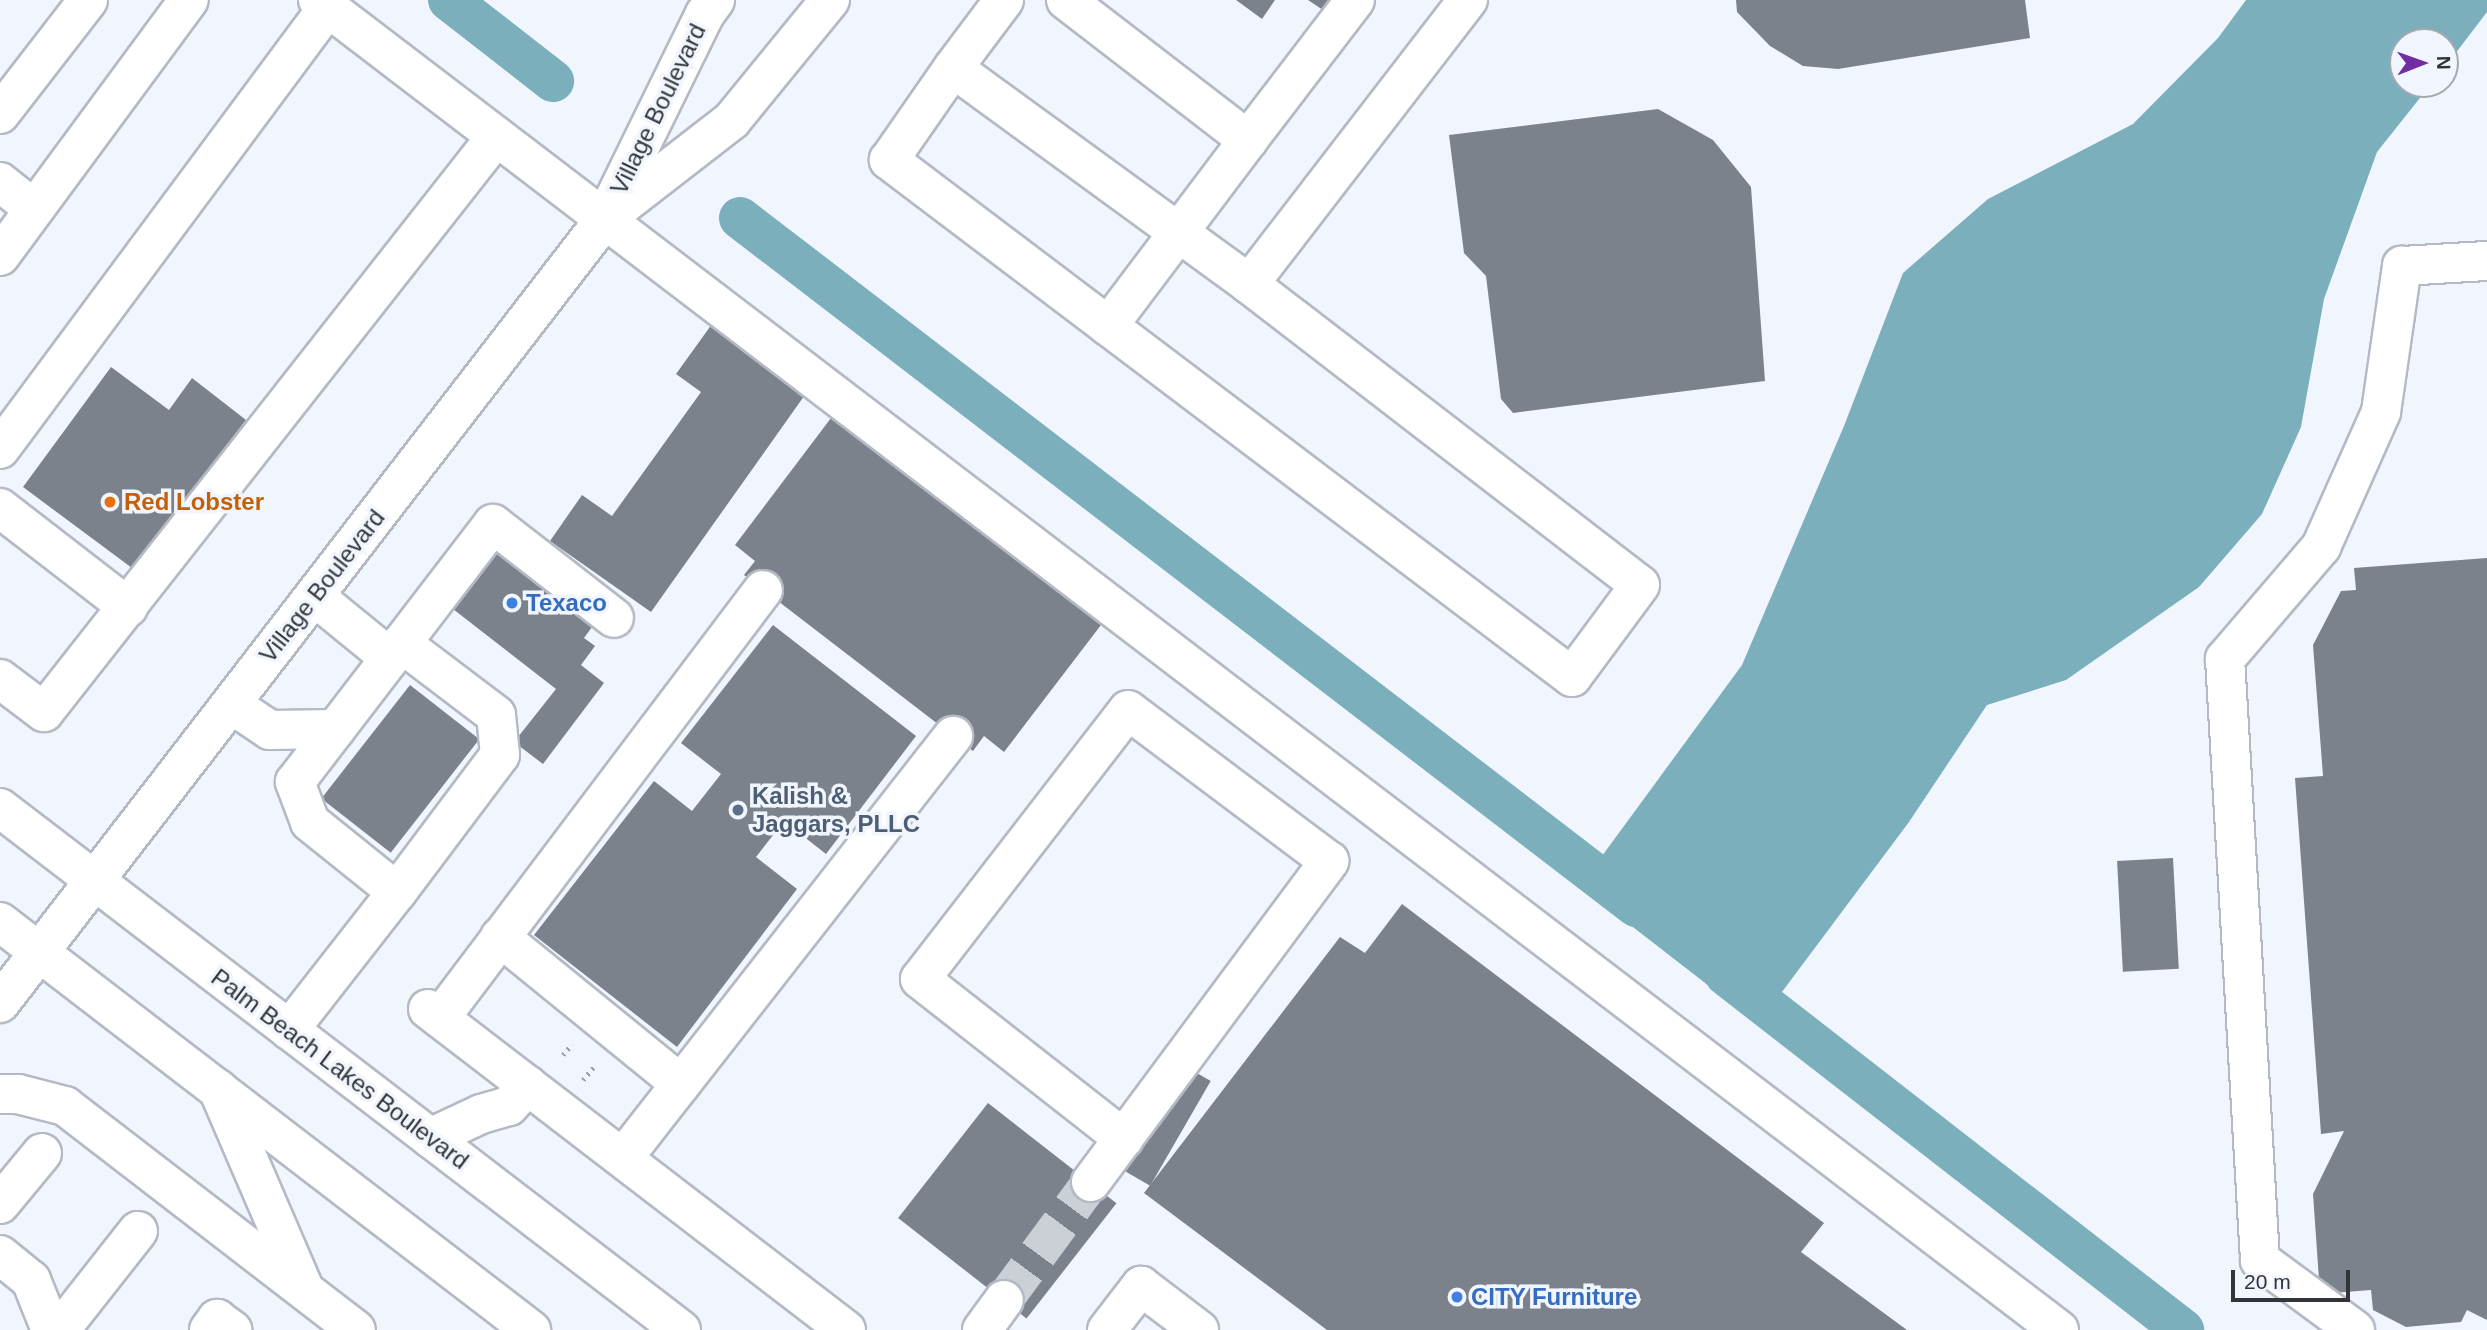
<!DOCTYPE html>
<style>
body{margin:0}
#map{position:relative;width:2487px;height:1330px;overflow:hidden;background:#f1f6fe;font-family:Helvetica,sans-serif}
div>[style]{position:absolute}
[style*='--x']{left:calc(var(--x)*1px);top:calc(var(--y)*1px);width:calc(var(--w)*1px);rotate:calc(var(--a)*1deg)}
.water>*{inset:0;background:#7bafbb}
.canal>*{height:42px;margin:-21px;padding:0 21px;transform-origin:21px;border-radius:21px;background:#7bafbb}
.building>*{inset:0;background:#7c828b;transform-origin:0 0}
.minor-tunnel>*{height:38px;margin-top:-19px;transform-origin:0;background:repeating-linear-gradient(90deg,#cbcfd6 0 38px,transparent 0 57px)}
.path>*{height:4.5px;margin-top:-2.25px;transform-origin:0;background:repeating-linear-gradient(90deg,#9ca0a6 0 2px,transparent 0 7px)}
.roads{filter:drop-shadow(2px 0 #b4bac4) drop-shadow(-2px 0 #b4bac4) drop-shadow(0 2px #b4bac4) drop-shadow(0 -2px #b4bac4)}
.minor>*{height:38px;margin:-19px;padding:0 19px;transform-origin:19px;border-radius:19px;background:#fff}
.major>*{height:38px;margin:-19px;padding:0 19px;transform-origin:19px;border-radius:19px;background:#fff}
.dots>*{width:19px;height:19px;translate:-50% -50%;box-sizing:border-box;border:4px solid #f1f6fe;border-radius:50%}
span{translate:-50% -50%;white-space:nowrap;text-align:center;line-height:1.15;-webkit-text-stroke:7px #f1f6fe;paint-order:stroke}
.street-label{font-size:24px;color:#313438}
.food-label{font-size:24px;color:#c56008;font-weight:700}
.left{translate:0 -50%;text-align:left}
.shop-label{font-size:24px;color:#366cbe;font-weight:700}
.service-label{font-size:24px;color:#4e5e75;font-weight:700}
.north{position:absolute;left:2389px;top:28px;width:70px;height:70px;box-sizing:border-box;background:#f1f6fe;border:2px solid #a4a8af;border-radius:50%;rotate:89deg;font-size:19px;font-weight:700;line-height:28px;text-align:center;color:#313438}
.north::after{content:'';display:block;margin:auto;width:24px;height:32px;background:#712ea3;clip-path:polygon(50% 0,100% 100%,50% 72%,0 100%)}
.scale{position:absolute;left:2231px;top:1270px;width:119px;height:32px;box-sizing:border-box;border:4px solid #313438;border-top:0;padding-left:9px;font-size:21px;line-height:24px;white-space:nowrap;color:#313438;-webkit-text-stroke:5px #f1f6fe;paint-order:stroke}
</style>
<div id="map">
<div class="water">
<i style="clip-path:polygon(2246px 0,2487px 0,2487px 12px,2445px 67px,2445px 42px,2403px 42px,2403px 84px,2431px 84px,2377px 152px,2324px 299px,2301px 427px,2262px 514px,2199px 587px,2066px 680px,1987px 705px,1909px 822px,1758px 1024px,1580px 886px,1742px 665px,1844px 426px,1903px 273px,1988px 199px,2133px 124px,2218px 38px)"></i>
</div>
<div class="canal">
<i style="--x:449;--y:0;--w:132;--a:37.9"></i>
<i style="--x:740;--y:218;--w:1130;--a:37.52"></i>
<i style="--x:1726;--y:975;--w:579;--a:37.84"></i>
</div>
<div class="building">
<i style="clip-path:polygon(1236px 0,1275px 0,1262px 19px)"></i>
<i style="clip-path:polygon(1308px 0,1330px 0,1323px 10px)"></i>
<i style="clip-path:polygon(1736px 0,2025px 0,2030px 38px,1838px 69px,1803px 66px,1770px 46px,1737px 12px)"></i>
<i style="clip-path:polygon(1658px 109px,1713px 140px,1751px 187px,1765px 381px,1513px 413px,1501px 399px,1486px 276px,1464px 253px,1449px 135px)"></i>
<i style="clip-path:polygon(712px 324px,807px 392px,651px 612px,550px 541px,582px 495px,612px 516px,701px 392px,676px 374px)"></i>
<i style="clip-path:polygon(111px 367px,169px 410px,192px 378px,246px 420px,132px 568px,23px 487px)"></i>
<i style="clip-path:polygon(831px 418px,1101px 625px,1004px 752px,984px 736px,973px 751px,744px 575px,755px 561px,735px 545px)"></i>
<i style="clip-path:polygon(499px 549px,595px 623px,584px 638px,595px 646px,581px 665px,604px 683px,543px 764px,514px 742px,556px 689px,453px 609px)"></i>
<i style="clip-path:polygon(2487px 558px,2487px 1320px,2467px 1310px,2461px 1322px,2406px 1327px,2373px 1310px,2371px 1290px,2320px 1294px,2313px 1194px,2344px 1131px,2321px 1134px,2295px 778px,2323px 776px,2313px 645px,2341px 591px,2356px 590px,2354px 568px)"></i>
<i style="clip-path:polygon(773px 625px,916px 736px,826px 854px,784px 821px,756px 857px,797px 889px,677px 1047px,534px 935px,654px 781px,692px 811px,721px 774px,681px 743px)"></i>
<i style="left:410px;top:685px;width:88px;height:144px;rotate:38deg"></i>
<i style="left:2173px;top:858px;width:111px;height:56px;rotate:87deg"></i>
<i style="clip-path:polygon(1402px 904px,1824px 1223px,1801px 1252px,1907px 1330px,1327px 1330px,1144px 1193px,1340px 937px,1365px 953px)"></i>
<i style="left:1183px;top:1065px;width:32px;height:121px;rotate:30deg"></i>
<i style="left:988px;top:1103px;width:163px;height:146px;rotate:38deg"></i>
</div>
<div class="minor-tunnel">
<i style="--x:1004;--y:1300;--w:147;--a:-53.6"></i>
</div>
<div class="path">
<i style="--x:563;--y:1055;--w:14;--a:-51"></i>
<i style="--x:583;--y:1080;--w:19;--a:-51"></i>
</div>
<div class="roads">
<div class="minor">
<i style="--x:318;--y:0;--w:2191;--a:37.38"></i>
<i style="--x:1066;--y:0;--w:230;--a:37.6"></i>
<i style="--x:1248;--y:140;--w:176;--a:-52.6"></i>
<i style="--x:953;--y:68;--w:366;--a:36.1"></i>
<i style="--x:1249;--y:284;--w:493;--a:37.6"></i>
<i style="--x:1640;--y:585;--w:114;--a:126.5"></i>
<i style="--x:1572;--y:677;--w:857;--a:-142.88"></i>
<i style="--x:889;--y:160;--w:112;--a:-55.2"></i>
<i style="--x:953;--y:68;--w:85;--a:-53.1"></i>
<i style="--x:0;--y:114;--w:144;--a:-52.3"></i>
<i style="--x:0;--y:182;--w:43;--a:38.5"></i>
<i style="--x:611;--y:214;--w:153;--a:-37.8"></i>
<i style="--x:732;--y:120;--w:155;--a:-50.8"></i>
<i style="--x:0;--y:256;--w:318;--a:-53.6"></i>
<i style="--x:1249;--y:284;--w:359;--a:-52.4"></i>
<i style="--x:1108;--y:326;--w:233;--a:-53"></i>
<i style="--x:0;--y:449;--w:550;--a:-53.42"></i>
<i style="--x:0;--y:508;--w:162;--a:37.7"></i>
<i style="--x:314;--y:596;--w:98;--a:39.2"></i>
<i style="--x:0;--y:679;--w:55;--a:36.9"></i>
<i style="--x:44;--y:712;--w:731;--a:-51.83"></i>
<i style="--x:231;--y:704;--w:47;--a:33.7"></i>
<i style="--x:270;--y:730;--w:66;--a:-0.9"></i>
<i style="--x:397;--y:892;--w:171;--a:-53.1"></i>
<i style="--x:500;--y:755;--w:40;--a:-95.7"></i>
<i style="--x:496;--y:715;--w:119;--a:-142.8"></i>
<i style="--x:500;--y:937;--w:233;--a:39.1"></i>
<i style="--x:0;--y:1003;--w:989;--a:-52.35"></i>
<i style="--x:604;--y:220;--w:229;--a:-63.9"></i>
<i style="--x:705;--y:14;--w:17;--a:-54"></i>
<i style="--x:428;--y:1009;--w:527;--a:37.52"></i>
<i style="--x:440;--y:1018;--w:536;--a:-52.96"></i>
<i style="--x:289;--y:1030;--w:175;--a:-52"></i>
<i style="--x:397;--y:892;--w:112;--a:-141.2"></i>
<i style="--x:310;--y:822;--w:43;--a:-110.6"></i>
<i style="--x:295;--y:782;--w:325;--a:-52.5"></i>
<i style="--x:493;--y:524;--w:153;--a:37.8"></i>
<i style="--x:218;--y:1089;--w:215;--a:66.7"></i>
<i style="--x:0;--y:1094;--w:18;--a:0"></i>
<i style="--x:18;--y:1094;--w:49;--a:14.3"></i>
<i style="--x:65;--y:1106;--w:367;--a:37.6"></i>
<i style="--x:430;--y:1138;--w:56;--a:-25.2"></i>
<i style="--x:481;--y:1114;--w:29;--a:-16"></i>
<i style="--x:509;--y:1106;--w:28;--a:-48"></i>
<i style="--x:623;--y:1158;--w:536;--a:-51.97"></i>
<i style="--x:1091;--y:1182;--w:400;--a:-53.4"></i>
<i style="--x:1329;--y:861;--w:251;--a:-143.1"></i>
<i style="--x:1128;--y:710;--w:340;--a:127.7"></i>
<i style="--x:920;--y:979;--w:259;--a:38.1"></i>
<i style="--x:0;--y:1204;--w:66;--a:-50.5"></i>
<i style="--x:0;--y:1255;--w:40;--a:39"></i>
<i style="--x:31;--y:1280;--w:54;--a:68.2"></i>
<i style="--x:60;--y:1330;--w:126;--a:-51.8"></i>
<i style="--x:209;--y:1330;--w:14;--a:-54"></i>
<i style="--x:217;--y:1319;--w:19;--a:36"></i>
<i style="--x:982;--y:1330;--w:37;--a:-54"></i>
<i style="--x:1107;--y:1330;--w:56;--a:-52.3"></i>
<i style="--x:1141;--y:1286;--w:73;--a:37.2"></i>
<i style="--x:2355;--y:1330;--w:118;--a:-143.6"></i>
<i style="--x:2260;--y:1260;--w:602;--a:-93.33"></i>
<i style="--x:2225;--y:659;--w:148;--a:-49.4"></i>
<i style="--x:2321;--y:547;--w:148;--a:-66"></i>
<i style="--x:2381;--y:412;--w:148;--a:-81.8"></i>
<i style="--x:2402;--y:266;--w:85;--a:-3.4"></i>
</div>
<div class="major">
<i style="--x:0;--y:808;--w:858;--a:37.47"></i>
<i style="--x:0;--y:922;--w:670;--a:37.54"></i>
</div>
</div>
<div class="dots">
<i style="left:110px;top:502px;background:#e8710a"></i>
<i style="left:512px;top:603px;background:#3f7fe0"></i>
<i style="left:738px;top:810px;background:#5c6f8a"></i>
<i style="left:1457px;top:1297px;background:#3f7fe0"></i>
</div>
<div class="street-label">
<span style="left:658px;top:109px;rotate:-64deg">Village Boulevard</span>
<span style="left:322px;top:586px;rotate:-52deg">Village Boulevard</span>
<span style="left:340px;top:1069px;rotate:37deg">Palm Beach Lakes Boulevard</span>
</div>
<div class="food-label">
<span class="left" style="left:124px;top:502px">Red Lobster</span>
</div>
<div class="shop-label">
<span class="left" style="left:526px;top:603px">Texaco</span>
<span class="left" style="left:1471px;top:1297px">CITY Furniture</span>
</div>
<div class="service-label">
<span class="left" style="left:752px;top:810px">Kalish &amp;<br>Jaggars, PLLC</span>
</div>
<div class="north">N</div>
<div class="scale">20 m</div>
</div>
